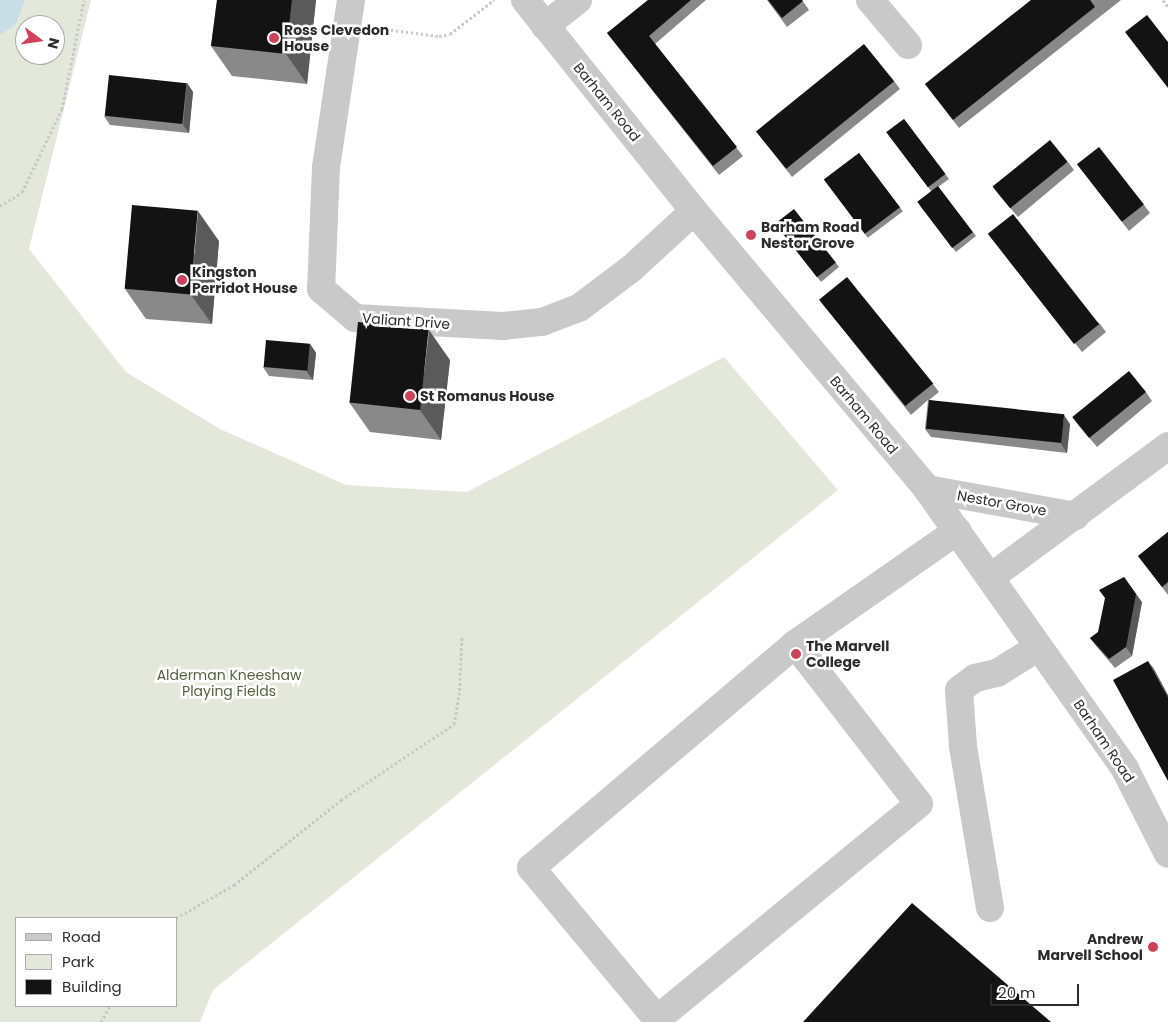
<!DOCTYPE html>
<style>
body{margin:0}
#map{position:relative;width:1168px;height:1022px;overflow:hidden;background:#fff;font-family:Poppins,sans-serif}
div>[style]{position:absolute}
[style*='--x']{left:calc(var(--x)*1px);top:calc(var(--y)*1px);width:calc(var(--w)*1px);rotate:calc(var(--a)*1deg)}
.green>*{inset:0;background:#e4e8db}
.water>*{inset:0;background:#c9dee7}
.path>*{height:3px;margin-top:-1.5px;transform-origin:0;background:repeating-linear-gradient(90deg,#c9c9c9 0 2.5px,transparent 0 5px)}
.minor>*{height:28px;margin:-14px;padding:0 14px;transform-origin:14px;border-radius:14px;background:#c9c9c9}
.wall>*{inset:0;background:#898989;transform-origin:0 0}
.shaded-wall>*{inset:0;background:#5a5a5a}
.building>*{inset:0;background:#131313;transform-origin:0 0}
.dots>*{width:14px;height:14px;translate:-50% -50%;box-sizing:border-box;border:2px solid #fff;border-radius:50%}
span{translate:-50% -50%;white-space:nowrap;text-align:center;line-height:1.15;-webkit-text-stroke:5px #fff;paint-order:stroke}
.poi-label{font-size:14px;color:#2c2c2c;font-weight:700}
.left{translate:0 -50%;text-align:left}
.right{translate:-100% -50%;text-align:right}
.street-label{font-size:14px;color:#2c2c2c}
.park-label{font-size:14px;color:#54633f}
.legend{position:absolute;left:15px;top:917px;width:162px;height:90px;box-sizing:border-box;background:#fff;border:1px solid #ababab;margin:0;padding:6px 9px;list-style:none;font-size:15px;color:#2c2c2c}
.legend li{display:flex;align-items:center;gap:10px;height:25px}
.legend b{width:25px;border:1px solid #ababab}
.north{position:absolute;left:15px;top:15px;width:50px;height:50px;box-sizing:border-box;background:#fff;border:1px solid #ababab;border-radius:50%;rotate:104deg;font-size:14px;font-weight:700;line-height:20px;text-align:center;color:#2c2c2c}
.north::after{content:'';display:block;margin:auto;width:18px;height:22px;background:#d1405b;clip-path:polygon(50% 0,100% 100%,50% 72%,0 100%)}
.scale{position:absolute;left:990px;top:984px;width:89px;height:22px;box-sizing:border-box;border:2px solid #2c2c2c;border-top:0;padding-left:6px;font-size:15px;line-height:18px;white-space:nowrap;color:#2c2c2c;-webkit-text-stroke:4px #fff;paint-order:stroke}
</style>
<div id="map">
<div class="green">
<i style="clip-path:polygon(evenodd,0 0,91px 0,29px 249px,126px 372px,220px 429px,346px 485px,467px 492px,724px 357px,838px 490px,213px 990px,200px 1022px,0 1022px,0 0,25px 25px,55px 25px,55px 55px,25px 55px,25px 25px,0 0,16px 918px,176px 918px,176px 1006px,16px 1006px,16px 918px)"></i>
</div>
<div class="water">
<i style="clip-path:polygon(0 0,25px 0,16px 24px,0 35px)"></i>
</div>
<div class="path">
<i style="--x:1163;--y:0;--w:9;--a:54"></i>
<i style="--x:376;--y:28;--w:64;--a:7.2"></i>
<i style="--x:439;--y:36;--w:11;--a:-10"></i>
<i style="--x:450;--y:34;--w:56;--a:-37.7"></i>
<i style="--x:0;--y:206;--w:26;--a:-32"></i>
<i style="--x:22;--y:192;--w:92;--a:-64.3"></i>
<i style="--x:62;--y:109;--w:111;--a:-78.6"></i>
<i style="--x:176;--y:918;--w:67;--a:-29.6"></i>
<i style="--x:234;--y:885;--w:137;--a:-38.5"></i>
<i style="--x:341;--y:800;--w:136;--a:-33.9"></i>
<i style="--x:454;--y:724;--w:29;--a:-80"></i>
<i style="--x:459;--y:695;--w:59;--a:-87.1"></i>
<i style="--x:101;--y:1022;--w:18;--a:-61"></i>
</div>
<div class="minor">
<i style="--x:351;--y:0;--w:169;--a:98.5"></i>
<i style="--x:326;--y:167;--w:122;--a:92.3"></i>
<i style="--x:321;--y:289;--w:45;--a:40.5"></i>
<i style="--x:355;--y:318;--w:148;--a:3.1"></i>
<i style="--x:503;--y:326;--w:39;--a:-6"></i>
<i style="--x:542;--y:322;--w:40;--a:-21"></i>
<i style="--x:579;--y:308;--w:66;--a:-37"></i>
<i style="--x:632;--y:268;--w:84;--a:-42.6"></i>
<i style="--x:525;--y:0;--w:270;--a:51.3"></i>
<i style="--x:694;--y:211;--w:363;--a:50"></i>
<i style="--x:927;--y:489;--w:343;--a:54.7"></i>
<i style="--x:1125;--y:769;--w:95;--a:63.2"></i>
<i style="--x:870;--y:0;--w:59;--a:49.8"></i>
<i style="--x:545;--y:26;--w:42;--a:-38.2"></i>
<i style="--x:927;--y:489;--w:151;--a:10.3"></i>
<i style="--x:991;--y:577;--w:220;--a:-36.5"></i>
<i style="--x:795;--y:644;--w:202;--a:52.2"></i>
<i style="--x:919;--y:804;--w:339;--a:140.6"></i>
<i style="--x:657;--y:1019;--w:197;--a:-129.8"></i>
<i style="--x:531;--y:868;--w:346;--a:-40.3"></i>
<i style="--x:795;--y:644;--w:198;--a:-34.9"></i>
<i style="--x:990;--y:908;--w:164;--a:-99.5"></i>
<i style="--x:963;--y:746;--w:56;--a:-94.1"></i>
<i style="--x:959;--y:690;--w:20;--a:-37"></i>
<i style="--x:975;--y:678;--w:23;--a:-13"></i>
<i style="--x:997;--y:673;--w:49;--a:-31.8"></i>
</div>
<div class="wall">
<i style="clip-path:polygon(217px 0,316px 0,307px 84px,232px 76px,211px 46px)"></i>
<i style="clip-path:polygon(648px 0,706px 0,655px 44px,743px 156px,719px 175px,607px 33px)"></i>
<i style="clip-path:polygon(767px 0,802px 0,809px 10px,787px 27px)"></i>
<i style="clip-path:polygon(1031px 0,1121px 0,959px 128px,925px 84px)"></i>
<i style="clip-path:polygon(894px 81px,900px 89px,792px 177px,757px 132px)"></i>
<i style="clip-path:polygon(187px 83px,193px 92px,189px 133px,110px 125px,104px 116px)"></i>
<i style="clip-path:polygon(904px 119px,949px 179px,938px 187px,976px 236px,956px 252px,920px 206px,931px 191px,886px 132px)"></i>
<i style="left:859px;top:153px;width:73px;height:44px;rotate:53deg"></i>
<i style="clip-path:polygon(1068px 162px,1074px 170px,1018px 217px,1000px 196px,994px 188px)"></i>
<i style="clip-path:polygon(1077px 164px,1144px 205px,1150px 213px,1129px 231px)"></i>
<i style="clip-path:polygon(779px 228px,836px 263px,839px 267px,821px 282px)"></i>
<i style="clip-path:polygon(988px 234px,1100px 324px,1106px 332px,1082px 352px)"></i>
<i style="clip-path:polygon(219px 241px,212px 324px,146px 319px,125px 289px)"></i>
<i style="clip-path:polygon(819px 299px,933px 384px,939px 392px,929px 400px,1070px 424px,1067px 453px,931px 437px,925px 429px,928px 400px,911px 415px)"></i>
<i style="clip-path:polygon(310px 344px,316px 353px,313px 380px,269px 376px,263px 367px)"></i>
<i style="clip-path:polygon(450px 360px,441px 440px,370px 432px,349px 402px)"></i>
<i style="clip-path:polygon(1146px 392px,1152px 401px,1097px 447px,1079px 426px,1073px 418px)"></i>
<i style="clip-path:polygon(1168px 532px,1168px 595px,1138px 556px)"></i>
<i style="clip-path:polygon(1142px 602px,1132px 656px,1115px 668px,1096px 646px,1090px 638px)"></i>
</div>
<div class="shaded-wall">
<i style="clip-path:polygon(292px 0,316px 0,307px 84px,286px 54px)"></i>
<i style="clip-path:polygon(187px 83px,193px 92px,189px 133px,183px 125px)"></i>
<i style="clip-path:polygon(198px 211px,219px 241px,212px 324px,191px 295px)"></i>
<i style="clip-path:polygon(429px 330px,450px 360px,441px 440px,420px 410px)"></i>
<i style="clip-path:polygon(310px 344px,316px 353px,313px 380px,307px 372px)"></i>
<i style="clip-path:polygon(1064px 415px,1070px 424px,1067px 453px,1061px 444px)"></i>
<i style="clip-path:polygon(1124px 577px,1142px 602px,1132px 656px,1126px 647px)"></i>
<i style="clip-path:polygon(1148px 661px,1154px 669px,1168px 695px,1168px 697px)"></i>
</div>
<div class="building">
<i style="clip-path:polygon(217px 0,292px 0,286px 54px,211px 46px)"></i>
<i style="clip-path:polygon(648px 0,691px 0,649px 36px,737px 147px,713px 166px,607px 33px)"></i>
<i style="clip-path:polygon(768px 0,802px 0,803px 1px,782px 18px)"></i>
<i style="clip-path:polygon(1031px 0,1090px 0,1095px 7px,953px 120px,925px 84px)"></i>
<i style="clip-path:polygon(1147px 15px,1168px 42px,1168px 88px,1125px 32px)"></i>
<i style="left:864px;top:44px;width:48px;height:139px;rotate:51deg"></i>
<i style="left:109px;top:75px;width:78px;height:41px;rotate:6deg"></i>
<i style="left:904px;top:119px;width:69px;height:22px;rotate:53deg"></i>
<i style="left:1050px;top:140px;width:28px;height:74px;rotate:51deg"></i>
<i style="left:1099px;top:147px;width:73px;height:28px;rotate:52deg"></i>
<i style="left:859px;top:153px;width:68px;height:44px;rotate:53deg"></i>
<i style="left:938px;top:186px;width:58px;height:26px;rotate:53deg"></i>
<i style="left:132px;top:205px;width:66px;height:84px;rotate:5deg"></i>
<i style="left:794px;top:209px;width:68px;height:24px;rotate:52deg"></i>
<i style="left:1013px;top:214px;width:140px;height:32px;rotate:52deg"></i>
<i style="left:847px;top:277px;width:137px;height:36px;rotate:51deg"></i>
<i style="left:358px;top:322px;width:71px;height:81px;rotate:6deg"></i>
<i style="left:266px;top:340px;width:44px;height:27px;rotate:5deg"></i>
<i style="left:1129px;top:371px;width:27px;height:73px;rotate:51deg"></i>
<i style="left:929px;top:400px;width:136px;height:29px;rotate:6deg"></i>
<i style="clip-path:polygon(1168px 532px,1168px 582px,1162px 587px,1138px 556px)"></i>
<i style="clip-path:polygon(1124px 577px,1136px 594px,1126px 647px,1109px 659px,1090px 638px,1098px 632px,1105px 598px,1099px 590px)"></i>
<i style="clip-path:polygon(1148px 661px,1168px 697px,1168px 781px,1113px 680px)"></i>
<i style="clip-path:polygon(912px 903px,1051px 1022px,803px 1022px)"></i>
</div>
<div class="dots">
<i style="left:274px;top:38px;background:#d1405b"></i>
<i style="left:751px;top:235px;background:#d1405b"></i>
<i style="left:182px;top:280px;background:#d1405b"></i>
<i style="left:410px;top:396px;background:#d1405b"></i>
<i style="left:796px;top:654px;background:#d1405b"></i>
<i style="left:1153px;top:947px;background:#d1405b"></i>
</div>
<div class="poi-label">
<span class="left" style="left:284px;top:38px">Ross Clevedon<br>House</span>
<span class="left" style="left:761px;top:235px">Barham Road<br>Nestor Grove</span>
<span class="left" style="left:192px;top:280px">Kingston<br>Perridot House</span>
<span class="left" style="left:420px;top:396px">St Romanus House</span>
<span class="left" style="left:806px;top:654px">The Marvell<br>College</span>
<span class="right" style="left:1143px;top:947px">Andrew<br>Marvell School</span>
</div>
<div class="street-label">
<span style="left:607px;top:102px;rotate:51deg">Barham Road</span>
<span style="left:406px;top:321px;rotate:4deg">Valiant Drive</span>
<span style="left:864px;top:415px;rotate:50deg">Barham Road</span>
<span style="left:1002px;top:503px;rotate:10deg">Nestor Grove</span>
<span style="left:1104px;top:741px;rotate:56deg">Barham Road</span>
</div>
<div class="park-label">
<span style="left:229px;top:683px">Alderman Kneeshaw<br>Playing Fields</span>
</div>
<ul class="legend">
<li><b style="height:6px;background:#c9c9c9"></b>Road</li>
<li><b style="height:14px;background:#e4e8db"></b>Park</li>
<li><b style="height:14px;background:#131313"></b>Building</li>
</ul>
<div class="north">N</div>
<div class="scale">20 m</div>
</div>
